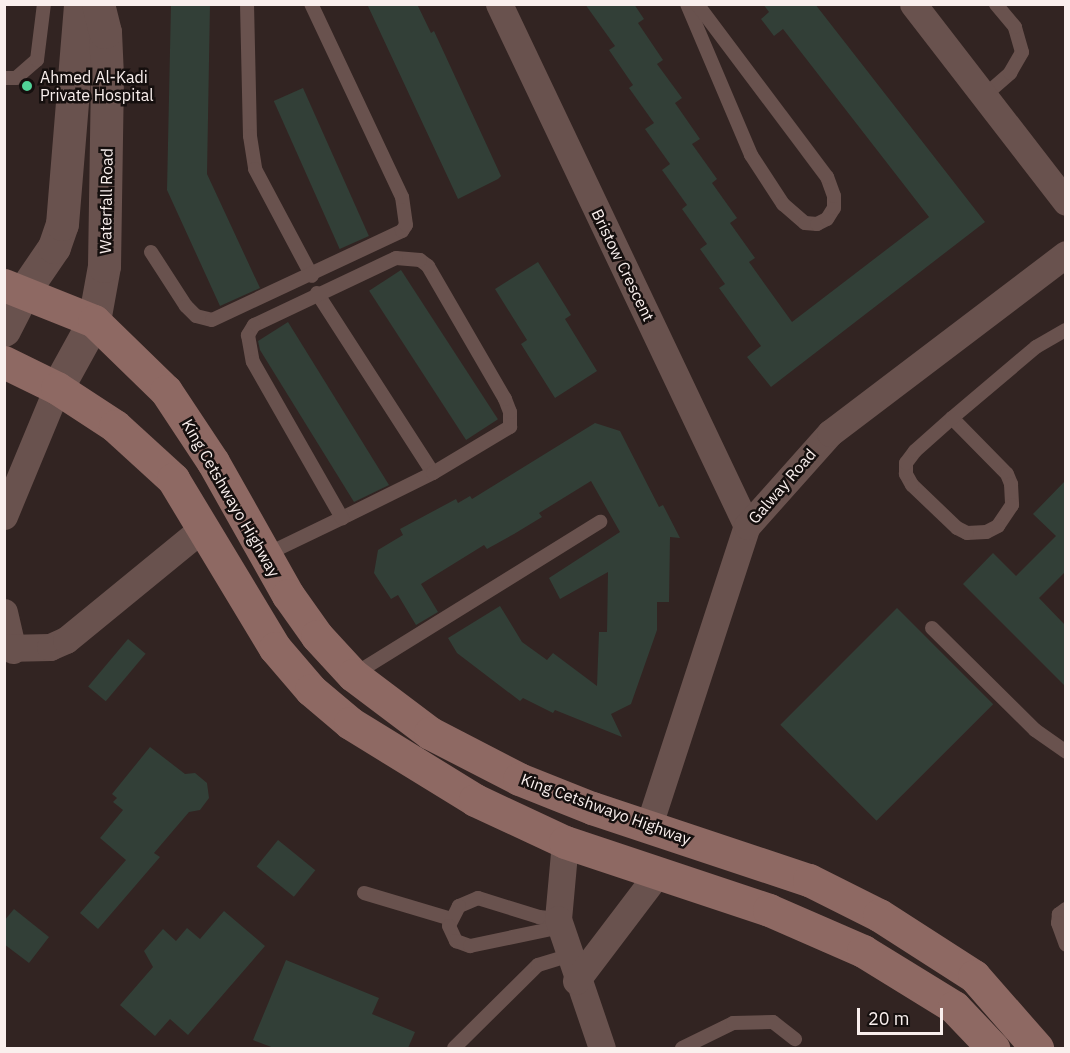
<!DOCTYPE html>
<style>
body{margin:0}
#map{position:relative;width:1070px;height:1053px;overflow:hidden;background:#322422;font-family:"IBM Plex Sans",sans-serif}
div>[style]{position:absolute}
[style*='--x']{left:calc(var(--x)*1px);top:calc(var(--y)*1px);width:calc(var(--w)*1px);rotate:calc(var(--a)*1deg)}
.building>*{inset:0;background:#323f37;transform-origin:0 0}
.service>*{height:14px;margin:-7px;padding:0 7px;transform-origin:7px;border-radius:7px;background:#69524e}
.minor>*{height:27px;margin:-13.5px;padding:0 13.5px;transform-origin:13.5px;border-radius:13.5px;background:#69524e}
.tertiary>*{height:33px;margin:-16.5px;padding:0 16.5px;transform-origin:16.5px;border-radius:16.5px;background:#69524e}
.secondary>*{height:33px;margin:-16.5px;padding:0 16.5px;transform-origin:16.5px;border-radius:16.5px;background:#8e6963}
.dots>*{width:16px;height:16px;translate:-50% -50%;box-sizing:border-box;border:3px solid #150f0e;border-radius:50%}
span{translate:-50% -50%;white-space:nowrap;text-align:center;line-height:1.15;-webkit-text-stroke:5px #150f0e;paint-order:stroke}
.poi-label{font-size:16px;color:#f9efed}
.left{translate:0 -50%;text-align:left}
.street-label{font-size:16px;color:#f9efed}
.frame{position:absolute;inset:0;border:6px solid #f9efed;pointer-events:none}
.scale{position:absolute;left:857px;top:1008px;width:86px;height:27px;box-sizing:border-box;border:3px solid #f9efed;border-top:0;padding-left:8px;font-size:18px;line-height:21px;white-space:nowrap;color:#f9efed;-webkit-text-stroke:4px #150f0e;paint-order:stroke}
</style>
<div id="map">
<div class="building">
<i style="clip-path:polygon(171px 4px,210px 4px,207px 174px,260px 288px,220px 306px,167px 190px)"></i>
<i style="clip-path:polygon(367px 4px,417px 4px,431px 33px,434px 31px,501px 176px,498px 179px,458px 199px)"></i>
<i style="clip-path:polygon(585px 4px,634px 4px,644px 19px,638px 23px,663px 60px,657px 64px,682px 98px,675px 103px,700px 139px,692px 144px,717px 179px,712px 183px,737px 218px,730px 223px,755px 258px,749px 262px,792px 322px,929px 217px,783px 29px,774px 36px,761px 19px,769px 12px,763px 4px,815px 4px,985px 222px,771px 387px,747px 357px,761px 346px,719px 288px,725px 284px,700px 249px,707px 244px,682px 209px,687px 205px,662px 170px,670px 164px,645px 129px,654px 123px,629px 88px,633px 85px,609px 50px,615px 46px)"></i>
<i style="left:303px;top:88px;width:162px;height:32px;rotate:66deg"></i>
<i style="clip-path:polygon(538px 262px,571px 315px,565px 319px,597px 371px,555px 398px,521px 344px,527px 340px,495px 289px)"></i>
<i style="left:401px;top:270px;width:178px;height:38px;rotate:57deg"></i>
<i style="clip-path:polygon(288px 322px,389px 485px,354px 502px,260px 350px,258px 341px)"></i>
<i style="clip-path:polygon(595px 423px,620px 431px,659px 507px,663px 505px,680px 538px,670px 537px,669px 602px,657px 602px,657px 630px,631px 704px,611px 714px,622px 737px,555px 710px,553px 713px,523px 698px,520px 701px,457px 653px,448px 638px,500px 606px,522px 642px,547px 660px,553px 653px,597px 686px,599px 632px,607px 632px,608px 572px,560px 599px,549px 578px,620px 532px,591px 481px,539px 513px,542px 517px,514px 534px,487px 549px,484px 545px,421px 584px,438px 612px,416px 625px,398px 595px,391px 599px,374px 573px,378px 550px,403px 535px,400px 529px,456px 499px,458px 503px,470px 496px,472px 499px)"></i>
<i style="clip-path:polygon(1065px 481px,1065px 572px,1039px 598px,1065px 625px,1065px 686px,963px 584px,993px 553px,1016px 576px,1056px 536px,1033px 514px)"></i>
<i style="left:897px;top:608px;width:136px;height:165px;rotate:45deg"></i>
<i style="left:128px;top:639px;width:23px;height:62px;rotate:40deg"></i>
<i style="clip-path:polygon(150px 747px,185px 774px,195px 773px,207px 783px,209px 798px,200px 810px,189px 812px,154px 853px,160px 857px,98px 929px,80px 913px,126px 860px,100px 838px,123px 810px,113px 802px,117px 798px,112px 794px)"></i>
<i style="left:278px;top:840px;width:48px;height:34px;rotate:39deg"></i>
<i style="clip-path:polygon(14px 909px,49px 937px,29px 963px,4px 944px,4px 921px)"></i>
<i style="clip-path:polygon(224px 911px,265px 946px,188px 1035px,170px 1019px,155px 1036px,120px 1005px,153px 967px,144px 951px,163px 929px,176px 941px,187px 928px,200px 939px)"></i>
<i style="clip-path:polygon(286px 960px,379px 998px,372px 1014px,415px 1032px,408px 1048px,274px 1048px,253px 1040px)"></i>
</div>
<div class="service">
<i style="--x:247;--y:4;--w:132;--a:88.7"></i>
<i style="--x:250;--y:136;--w:33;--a:81"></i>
<i style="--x:255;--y:169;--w:121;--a:62"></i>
<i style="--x:687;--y:4;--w:164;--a:67"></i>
<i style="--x:751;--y:155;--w:59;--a:56.9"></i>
<i style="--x:783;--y:204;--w:29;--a:41"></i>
<i style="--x:805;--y:223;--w:12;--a:5"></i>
<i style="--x:817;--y:224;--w:11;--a:-27"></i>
<i style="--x:827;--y:219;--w:13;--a:-58"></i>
<i style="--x:834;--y:208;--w:12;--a:-90"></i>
<i style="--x:834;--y:196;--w:20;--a:-110"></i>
<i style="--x:827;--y:177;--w:216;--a:-126.9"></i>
<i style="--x:4;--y:78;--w:12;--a:0"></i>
<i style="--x:16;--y:78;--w:28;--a:-41"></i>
<i style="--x:37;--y:60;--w:56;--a:-82.9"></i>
<i style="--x:984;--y:96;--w:35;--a:-41"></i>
<i style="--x:1010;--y:73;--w:24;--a:-60"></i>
<i style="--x:1022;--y:52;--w:26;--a:-106"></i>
<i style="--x:1015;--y:27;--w:30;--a:-130"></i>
<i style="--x:151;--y:252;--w:64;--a:57.1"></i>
<i style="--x:186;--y:306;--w:14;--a:45"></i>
<i style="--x:196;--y:316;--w:16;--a:14"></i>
<i style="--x:212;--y:320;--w:210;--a:-25.1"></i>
<i style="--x:402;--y:231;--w:7;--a:-56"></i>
<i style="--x:406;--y:225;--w:28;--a:-98"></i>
<i style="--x:402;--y:197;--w:213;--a:-115.2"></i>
<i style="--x:317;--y:293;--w:214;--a:57.2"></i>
<i style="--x:952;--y:418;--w:78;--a:45.5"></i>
<i style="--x:1007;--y:474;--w:11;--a:68"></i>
<i style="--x:1011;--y:484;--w:21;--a:87"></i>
<i style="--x:1012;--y:505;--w:25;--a:124"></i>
<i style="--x:998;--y:526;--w:13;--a:153"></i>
<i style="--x:986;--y:532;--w:19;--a:177"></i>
<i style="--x:967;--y:533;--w:11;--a:-153"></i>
<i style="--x:957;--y:528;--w:62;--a:-136.3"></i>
<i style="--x:912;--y:485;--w:13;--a:-119"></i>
<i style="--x:906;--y:474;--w:11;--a:-90"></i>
<i style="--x:906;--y:463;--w:15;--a:-53"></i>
<i style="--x:915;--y:451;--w:50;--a:-41.7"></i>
<i style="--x:952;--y:418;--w:110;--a:-40.2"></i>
<i style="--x:1036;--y:347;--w:34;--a:-30"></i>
<i style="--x:265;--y:555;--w:85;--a:-25.7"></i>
<i style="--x:342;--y:518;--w:102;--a:-26.3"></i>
<i style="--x:433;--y:473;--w:90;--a:-30.9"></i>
<i style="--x:510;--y:427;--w:15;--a:-90"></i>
<i style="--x:510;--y:412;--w:14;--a:-111"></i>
<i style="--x:505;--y:399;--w:154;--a:-120.1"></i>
<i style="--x:428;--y:266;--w:10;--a:-143"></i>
<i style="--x:420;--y:260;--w:24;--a:-175"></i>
<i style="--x:396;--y:258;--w:157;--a:154.7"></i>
<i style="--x:254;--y:325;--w:12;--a:121"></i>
<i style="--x:248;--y:335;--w:27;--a:80"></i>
<i style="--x:253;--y:362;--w:180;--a:60.3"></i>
<i style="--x:932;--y:628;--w:145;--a:44.7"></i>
<i style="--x:1035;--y:730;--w:38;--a:35"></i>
<i style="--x:353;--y:675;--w:291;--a:-31.8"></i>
<i style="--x:364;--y:893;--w:91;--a:16.6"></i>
<i style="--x:1066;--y:909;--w:9;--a:144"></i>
<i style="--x:1059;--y:914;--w:9;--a:96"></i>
<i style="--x:1058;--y:923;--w:23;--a:70"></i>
<i style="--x:558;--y:919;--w:19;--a:-174"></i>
<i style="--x:539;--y:917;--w:64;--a:-162.7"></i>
<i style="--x:478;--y:898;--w:21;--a:157"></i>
<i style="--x:459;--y:906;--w:22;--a:117"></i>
<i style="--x:449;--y:926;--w:17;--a:65"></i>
<i style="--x:456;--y:941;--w:15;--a:20"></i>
<i style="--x:470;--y:946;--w:92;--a:-11.9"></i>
<i style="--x:454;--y:1048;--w:118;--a:-44.7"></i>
<i style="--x:538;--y:965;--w:38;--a:-17"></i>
<i style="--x:682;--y:1048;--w:57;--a:-26.1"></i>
<i style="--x:733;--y:1023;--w:40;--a:-1.4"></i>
<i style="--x:773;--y:1022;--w:28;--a:38"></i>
</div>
<div class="minor">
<i style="--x:499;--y:4;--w:578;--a:64.59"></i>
<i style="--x:913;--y:4;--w:250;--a:52.3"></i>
<i style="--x:4;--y:516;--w:139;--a:-67.5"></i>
<i style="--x:4;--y:612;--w:39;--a:77"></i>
<i style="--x:4;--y:648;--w:46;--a:-1.2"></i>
<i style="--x:50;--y:647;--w:17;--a:-24"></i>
<i style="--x:66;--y:640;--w:178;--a:-39.3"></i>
<i style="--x:649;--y:825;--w:315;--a:-71.9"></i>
<i style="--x:747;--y:526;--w:125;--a:-48.3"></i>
<i style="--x:830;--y:433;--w:296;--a:-37.2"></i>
<i style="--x:565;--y:842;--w:77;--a:95.2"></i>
<i style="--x:558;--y:919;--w:136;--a:71.2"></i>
<i style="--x:576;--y:981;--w:136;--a:-52.8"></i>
</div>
<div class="tertiary">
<i style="--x:4;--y:330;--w:44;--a:-62.9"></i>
<i style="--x:24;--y:291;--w:53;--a:-55.7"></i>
<i style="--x:54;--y:247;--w:24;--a:-71"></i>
<i style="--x:62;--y:224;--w:221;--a:-85.3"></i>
<i style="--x:57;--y:388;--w:77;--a:-61.1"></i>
<i style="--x:94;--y:321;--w:56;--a:-79.7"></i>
<i style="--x:104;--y:266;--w:190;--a:-89.1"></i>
<i style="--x:107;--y:76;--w:44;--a:-92.6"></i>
<i style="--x:105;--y:32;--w:29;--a:-104"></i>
</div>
<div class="secondary">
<i style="--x:4;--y:285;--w:97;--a:21.8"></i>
<i style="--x:94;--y:321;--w:100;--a:44.2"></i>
<i style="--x:166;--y:391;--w:85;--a:56.5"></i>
<i style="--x:213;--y:462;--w:153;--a:60.6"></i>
<i style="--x:288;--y:595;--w:50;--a:54.7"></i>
<i style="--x:317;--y:636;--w:53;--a:47.3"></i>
<i style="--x:353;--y:675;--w:96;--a:37"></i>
<i style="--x:430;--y:733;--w:100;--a:27.3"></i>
<i style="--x:519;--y:779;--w:79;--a:21.7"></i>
<i style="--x:592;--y:808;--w:229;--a:18.4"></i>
<i style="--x:809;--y:880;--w:78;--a:26.6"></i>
<i style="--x:879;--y:915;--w:113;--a:32.7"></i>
<i style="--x:974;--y:976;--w:96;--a:48.8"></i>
<i style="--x:4;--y:362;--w:59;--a:26.1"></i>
<i style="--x:57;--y:388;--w:69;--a:33.2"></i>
<i style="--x:115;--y:426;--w:79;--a:42.4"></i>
<i style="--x:173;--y:479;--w:197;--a:58.9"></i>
<i style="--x:275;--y:648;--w:55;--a:49.4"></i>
<i style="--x:311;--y:690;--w:51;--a:40.2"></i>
<i style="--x:350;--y:723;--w:147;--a:31.6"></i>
<i style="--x:475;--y:800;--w:99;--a:25"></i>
<i style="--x:565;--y:842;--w:215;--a:18.4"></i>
<i style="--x:769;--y:910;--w:103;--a:23.6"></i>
<i style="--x:863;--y:951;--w:107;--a:31.6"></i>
<i style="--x:954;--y:1007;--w:57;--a:46.4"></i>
</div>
<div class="dots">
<i style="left:27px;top:86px;background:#51d398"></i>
</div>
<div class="poi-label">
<span class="left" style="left:40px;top:86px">Ahmed Al-Kadi<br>Private Hospital</span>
</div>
<div class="street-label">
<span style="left:106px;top:201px;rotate:-89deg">Waterfall Road</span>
<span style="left:623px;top:265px;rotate:64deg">Bristow Crescent</span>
<span style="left:782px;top:486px;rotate:-49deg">Galway Road</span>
<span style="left:231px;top:498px;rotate:60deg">King Cetshwayo Highway</span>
<span style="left:606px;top:809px;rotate:20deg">King Cetshwayo Highway</span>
</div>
<div class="frame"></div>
<div class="scale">20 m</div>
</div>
